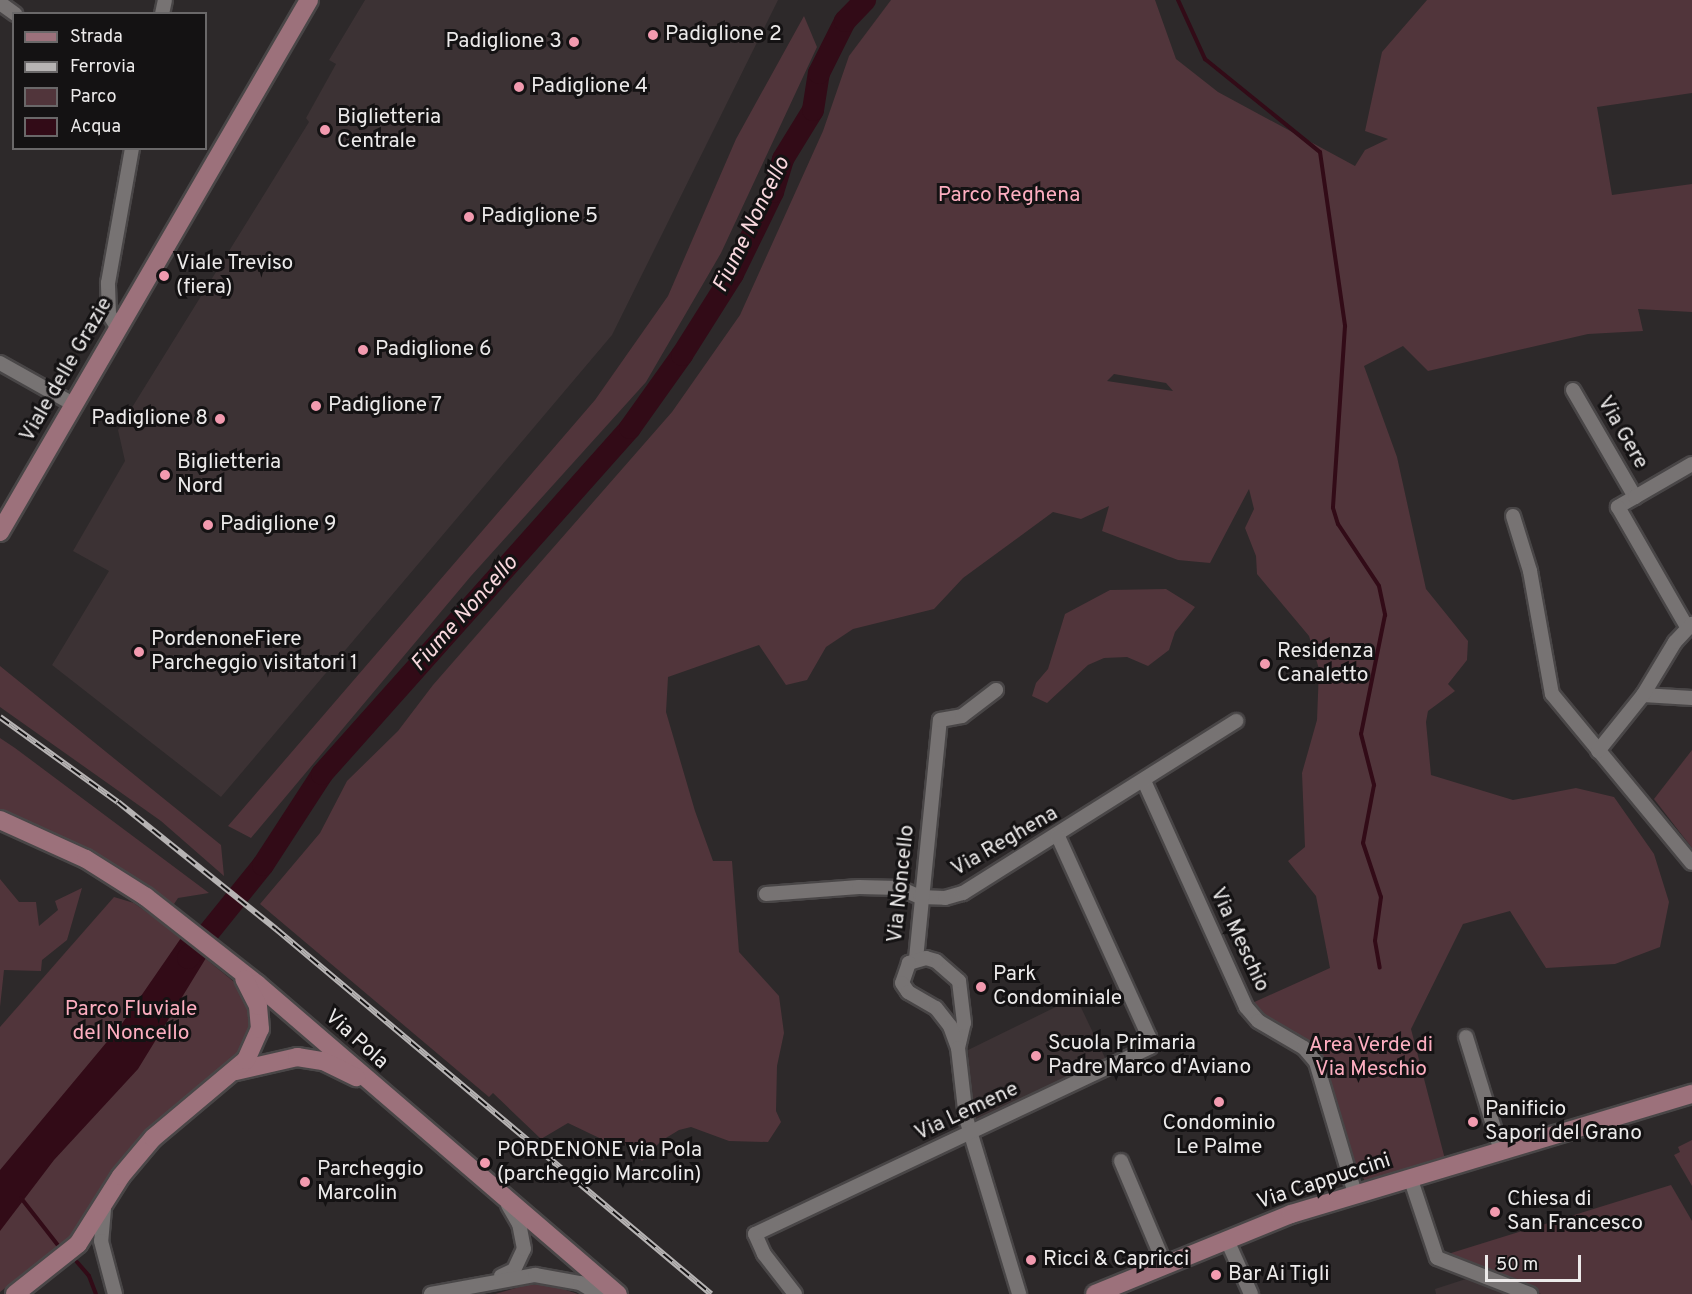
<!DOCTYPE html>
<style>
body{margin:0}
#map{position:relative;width:1692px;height:1294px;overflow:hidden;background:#2d292a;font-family:Overpass,sans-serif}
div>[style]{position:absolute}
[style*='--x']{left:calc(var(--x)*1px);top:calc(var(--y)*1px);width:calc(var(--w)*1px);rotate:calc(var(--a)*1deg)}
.built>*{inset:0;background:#3c3234}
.green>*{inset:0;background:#51353b}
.water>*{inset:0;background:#320b17}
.stream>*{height:4px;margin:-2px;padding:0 2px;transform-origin:2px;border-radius:2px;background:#320b17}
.river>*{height:22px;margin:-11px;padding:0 11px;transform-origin:11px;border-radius:11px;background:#320b17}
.roads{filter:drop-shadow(2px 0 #494647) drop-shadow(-2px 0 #494647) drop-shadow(0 2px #494647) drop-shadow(0 -2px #494647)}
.minor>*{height:14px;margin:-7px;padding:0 7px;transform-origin:7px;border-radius:7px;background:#777373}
.major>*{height:18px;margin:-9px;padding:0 9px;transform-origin:9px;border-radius:9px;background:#9c717b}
.rail>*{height:6px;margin-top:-3px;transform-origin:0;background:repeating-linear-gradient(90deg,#141213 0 11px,#b6b3b3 0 22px);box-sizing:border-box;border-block:2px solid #b6b3b3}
.dots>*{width:16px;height:16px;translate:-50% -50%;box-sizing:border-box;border:3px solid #141213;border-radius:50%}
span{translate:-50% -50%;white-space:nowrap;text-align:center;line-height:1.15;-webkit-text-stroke:6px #141213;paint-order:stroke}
.poi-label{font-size:21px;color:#eceaea}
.left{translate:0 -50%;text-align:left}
.right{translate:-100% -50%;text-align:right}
.park-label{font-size:21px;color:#fdaec0}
.street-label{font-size:21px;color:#eceaea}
.water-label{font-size:22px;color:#f9d8de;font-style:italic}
.legend{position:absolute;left:12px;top:12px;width:195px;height:138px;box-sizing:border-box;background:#141213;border:2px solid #6a6869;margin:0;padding:8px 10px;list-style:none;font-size:18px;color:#eceaea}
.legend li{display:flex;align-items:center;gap:12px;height:30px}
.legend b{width:30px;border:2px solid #6a6869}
.scale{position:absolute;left:1485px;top:1255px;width:96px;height:27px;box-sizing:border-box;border:3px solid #eceaea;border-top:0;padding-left:8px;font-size:18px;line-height:21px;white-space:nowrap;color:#eceaea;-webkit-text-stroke:4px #141213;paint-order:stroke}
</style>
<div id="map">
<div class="built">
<i style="clip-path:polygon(365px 0,778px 0,612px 335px,221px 797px,52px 665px,109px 571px,73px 551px,125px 461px,118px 430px,309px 122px,306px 118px,336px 64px,329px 60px)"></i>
<i style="clip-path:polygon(1076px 997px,1107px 1062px,983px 1120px,976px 1119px,971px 1101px,968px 1050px)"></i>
<i style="clip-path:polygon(1472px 1277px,1512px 1294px,1436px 1294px,1435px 1289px)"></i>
</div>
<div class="green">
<i style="clip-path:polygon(evenodd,891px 0,1155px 0,1176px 59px,1218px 92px,1355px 166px,1365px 150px,1388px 139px,1365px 131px,1382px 52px,1427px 0,1692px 0,1692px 93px,1597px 107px,1612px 195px,1692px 184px,1692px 312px,1638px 309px,1643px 331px,1588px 334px,1428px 371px,1403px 346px,1364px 366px,1397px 457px,1426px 589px,1468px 641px,1467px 660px,1448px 684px,1455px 691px,1428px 711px,1426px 722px,1431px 775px,1513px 800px,1576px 788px,1614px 797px,1654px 854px,1669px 902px,1660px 947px,1615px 964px,1546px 968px,1510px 911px,1463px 924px,1411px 1029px,1446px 1163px,1367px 1185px,1352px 1157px,1319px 1051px,1259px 1015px,1250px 1004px,1330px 968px,1316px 896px,1288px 861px,1305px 847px,1302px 773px,1317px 720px,1319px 669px,1309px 636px,1257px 574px,1256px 556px,1245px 528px,1254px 509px,1249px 489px,1210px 563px,1178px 560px,1102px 531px,1109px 506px,1081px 519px,1053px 512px,963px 578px,934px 609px,853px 629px,826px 647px,807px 680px,786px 685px,759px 645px,668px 677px,666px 712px,695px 811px,713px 861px,732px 861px,739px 952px,779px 996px,784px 1033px,777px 1066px,776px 1111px,781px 1122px,768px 1142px,729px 1141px,691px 1127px,679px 1130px,661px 1141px,642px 1161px,625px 1144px,616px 1146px,568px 1123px,541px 1139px,493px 1093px,489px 1097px,260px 904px,320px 833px,347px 781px,398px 731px,433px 685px,672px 412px,740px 315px,823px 131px,849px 56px,891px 0,1114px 374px,1166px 383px,1173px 391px,1107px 381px,1114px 374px)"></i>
<i style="clip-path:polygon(804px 16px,817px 47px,721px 253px,646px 382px,471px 576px,251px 838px,228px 826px,595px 400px,668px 296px,736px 139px)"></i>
<i style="clip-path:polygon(1166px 589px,1195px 607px,1175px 632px,1169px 650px,1148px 666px,1127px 657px,1104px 658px,1088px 665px,1047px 703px,1032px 696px,1036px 683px,1048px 669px,1065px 614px,1110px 590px)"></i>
<i style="clip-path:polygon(0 666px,221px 845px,224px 876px,161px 821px,0 707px)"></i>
<i style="clip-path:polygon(0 738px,15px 748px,209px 893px,178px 898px,172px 907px,132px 876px,82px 846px,0 813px)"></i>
<i style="clip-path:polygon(1692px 750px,1692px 848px,1654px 799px)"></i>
<i style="clip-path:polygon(0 879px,19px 902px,36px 902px,39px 926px,58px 910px,55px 901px,82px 888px,67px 940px,42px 960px,41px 971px,4px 970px,0 1007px)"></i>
<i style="clip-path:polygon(114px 897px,134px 903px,167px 927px,233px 981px,245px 993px,253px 1010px,254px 1028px,247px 1046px,80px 1230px,0 1292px,0 1027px)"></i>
<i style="clip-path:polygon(1692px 1140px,1692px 1186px,1674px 1155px,1680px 1152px,1678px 1147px)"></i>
<i style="clip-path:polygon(1671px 1185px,1692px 1221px,1692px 1294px,1541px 1294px,1448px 1254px)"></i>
<i style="clip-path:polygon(526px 1285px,551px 1285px,578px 1294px,495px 1294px)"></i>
</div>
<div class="water">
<i style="clip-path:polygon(181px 938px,206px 958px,138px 1069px,54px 1160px,0 1231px,0 1170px,121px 1025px)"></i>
</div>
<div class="stream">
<i style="--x:1178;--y:0;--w:65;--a:65.4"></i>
<i style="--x:1205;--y:59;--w:148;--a:39"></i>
<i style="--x:1320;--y:152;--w:176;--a:81.8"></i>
<i style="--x:1345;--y:326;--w:182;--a:93.8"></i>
<i style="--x:1333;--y:508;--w:17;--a:73"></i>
<i style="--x:1338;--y:524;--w:74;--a:56.5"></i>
<i style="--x:1379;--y:586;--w:30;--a:78"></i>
<i style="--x:1385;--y:615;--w:121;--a:101.4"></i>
<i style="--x:1361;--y:734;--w:53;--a:75.7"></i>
<i style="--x:1374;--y:785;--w:59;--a:100.7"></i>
<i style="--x:1363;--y:843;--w:57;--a:71.6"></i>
<i style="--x:1381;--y:897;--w:44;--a:97.8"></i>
<i style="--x:1375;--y:941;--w:27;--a:80"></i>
<i style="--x:21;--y:1198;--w:65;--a:51.9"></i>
<i style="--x:77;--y:1262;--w:18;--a:49"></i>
<i style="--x:89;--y:1276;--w:19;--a:69"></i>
</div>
<div class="river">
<i style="--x:188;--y:958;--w:119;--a:-51.1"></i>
<i style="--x:263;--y:865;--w:108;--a:-57"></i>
<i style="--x:322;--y:774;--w:463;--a:-48.3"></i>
<i style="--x:630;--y:428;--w:90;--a:-54.5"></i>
<i style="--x:682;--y:355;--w:96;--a:-57.8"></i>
<i style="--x:733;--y:274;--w:91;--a:-64"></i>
<i style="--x:773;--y:192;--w:34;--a:-73"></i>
<i style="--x:783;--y:159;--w:57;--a:-58.5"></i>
<i style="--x:813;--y:110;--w:37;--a:-81"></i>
<i style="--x:819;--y:73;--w:58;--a:-63.4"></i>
<i style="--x:845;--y:21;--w:29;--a:-46"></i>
</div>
<div class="roads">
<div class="minor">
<i style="--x:0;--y:3;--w:19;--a:36"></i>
<i style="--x:162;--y:14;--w:14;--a:-78"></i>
<i style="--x:117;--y:327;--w:15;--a:-122"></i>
<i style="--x:109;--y:314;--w:31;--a:-92"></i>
<i style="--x:108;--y:283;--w:137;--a:-79.9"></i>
<i style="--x:0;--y:363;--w:84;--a:29.3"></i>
<i style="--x:1573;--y:390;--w:124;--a:59.9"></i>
<i style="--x:1635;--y:497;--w:20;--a:150"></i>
<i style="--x:1618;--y:507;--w:138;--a:60.1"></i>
<i style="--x:1635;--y:497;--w:66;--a:-30.1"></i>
<i style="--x:1513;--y:516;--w:58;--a:72.8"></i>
<i style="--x:1530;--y:571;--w:125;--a:79.9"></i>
<i style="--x:1552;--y:694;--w:219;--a:50.4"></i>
<i style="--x:1643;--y:695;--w:49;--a:3.5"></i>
<i style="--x:1598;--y:751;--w:72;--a:-51.2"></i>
<i style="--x:1643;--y:695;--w:62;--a:-58.9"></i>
<i style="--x:1675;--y:642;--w:25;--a:-47"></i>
<i style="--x:1144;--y:781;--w:248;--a:65.7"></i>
<i style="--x:1246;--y:1007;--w:18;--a:49"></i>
<i style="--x:1258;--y:1021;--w:53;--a:30.4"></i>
<i style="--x:1304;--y:1048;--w:18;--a:49"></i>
<i style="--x:1316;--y:1062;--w:138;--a:73.5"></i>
<i style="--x:766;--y:894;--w:93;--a:-4.3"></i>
<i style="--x:859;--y:887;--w:40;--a:1.4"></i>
<i style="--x:899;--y:888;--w:23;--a:23"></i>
<i style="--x:920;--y:897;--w:25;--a:2"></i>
<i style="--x:945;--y:898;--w:19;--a:-16"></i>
<i style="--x:963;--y:893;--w:323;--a:-32.2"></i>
<i style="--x:916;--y:959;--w:240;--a:-84.3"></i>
<i style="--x:940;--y:720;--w:22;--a:-10"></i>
<i style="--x:962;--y:716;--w:43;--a:-37.4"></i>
<i style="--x:1466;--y:1037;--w:119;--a:72.9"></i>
<i style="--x:958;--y:1048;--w:26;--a:-77"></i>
<i style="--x:964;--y:1023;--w:42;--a:-96.8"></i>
<i style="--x:959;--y:981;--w:30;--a:-139"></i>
<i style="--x:936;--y:961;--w:10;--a:-163"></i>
<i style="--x:926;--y:958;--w:18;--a:164"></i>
<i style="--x:909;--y:963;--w:21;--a:109"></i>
<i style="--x:902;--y:983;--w:11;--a:56"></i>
<i style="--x:908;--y:992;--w:32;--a:30"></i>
<i style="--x:936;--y:1008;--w:23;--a:52"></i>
<i style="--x:950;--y:1026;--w:23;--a:70"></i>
<i style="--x:958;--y:1048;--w:70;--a:83.5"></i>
<i style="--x:966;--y:1118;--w:184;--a:73.2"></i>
<i style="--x:1121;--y:1161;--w:113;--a:67.1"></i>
<i style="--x:1410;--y:1177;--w:85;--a:71.6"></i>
<i style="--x:1437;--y:1258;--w:100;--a:21.2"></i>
<i style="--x:104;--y:1209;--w:32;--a:95"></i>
<i style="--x:101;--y:1241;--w:55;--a:75.2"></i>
<i style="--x:1227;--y:1240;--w:59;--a:66"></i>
<i style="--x:501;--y:1276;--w:14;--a:-25"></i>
<i style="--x:514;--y:1270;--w:23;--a:-65"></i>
<i style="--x:524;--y:1249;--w:25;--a:-101"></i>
<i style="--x:519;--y:1224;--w:22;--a:-120"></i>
<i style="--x:431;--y:1294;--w:106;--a:-10.4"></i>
<i style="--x:535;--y:1275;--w:46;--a:10.1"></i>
<i style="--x:580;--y:1283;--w:21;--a:31"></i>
<i style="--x:795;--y:1294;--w:51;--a:-127.8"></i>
<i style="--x:764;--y:1254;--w:22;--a:-114"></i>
<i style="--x:755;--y:1234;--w:437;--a:-25.3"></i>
<i style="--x:1150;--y:1047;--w:10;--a:-96"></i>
<i style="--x:1149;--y:1037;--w:221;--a:-114.4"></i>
</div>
<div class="major">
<i style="--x:0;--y:532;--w:615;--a:-59.85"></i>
<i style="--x:0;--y:820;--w:94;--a:24.4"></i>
<i style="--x:86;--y:859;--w:71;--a:32.3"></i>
<i style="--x:146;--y:897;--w:141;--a:38.1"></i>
<i style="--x:257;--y:984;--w:476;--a:40.7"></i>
<i style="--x:236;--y:1071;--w:63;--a:-12.9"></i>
<i style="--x:297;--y:1057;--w:26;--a:9"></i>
<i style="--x:323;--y:1061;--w:37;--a:26"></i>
<i style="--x:15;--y:1294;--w:80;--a:-38.4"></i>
<i style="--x:78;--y:1244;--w:80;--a:-57.7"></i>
<i style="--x:121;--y:1176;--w:50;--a:-49.9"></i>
<i style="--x:153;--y:1138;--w:121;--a:-40"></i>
<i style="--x:246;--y:1060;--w:34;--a:-66"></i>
<i style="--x:260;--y:1029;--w:23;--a:-95"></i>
<i style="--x:258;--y:1006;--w:30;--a:-117"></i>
<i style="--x:1095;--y:1294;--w:212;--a:-22.2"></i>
<i style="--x:1291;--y:1214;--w:419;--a:-16.7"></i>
</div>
</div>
<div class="rail">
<i style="--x:0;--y:717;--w:145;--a:35.8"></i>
<i style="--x:118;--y:802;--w:203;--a:38.8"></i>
<i style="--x:276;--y:929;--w:568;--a:40"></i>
</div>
<div class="dots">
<i style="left:653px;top:35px;background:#f29aaf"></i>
<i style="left:574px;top:42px;background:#f29aaf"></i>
<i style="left:519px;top:87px;background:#f29aaf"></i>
<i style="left:325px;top:130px;background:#f29aaf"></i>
<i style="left:469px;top:217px;background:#f29aaf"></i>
<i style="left:164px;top:276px;background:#f29aaf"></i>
<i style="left:363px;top:350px;background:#f29aaf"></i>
<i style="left:316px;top:406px;background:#f29aaf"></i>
<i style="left:220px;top:419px;background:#f29aaf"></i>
<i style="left:165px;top:475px;background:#f29aaf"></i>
<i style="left:208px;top:525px;background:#f29aaf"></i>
<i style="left:139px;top:652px;background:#f29aaf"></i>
<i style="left:1265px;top:664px;background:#f29aaf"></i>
<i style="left:981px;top:987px;background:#f29aaf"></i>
<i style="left:1036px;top:1056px;background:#f29aaf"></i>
<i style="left:1219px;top:1102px;background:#f29aaf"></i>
<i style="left:1473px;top:1122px;background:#f29aaf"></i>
<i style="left:485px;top:1163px;background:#f29aaf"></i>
<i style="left:305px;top:1182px;background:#f29aaf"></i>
<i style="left:1495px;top:1212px;background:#f29aaf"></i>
<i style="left:1031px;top:1260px;background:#f29aaf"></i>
<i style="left:1216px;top:1275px;background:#f29aaf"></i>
</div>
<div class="poi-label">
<span class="left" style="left:665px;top:35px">Padiglione 2</span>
<span class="right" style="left:562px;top:42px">Padiglione 3</span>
<span class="left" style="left:531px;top:87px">Padiglione 4</span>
<span class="left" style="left:337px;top:130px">Biglietteria<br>Centrale</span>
<span class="left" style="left:481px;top:217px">Padiglione 5</span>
<span class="left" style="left:176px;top:276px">Viale Treviso<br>(fiera)</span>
<span class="left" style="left:375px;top:350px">Padiglione 6</span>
<span class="left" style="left:328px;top:406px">Padiglione 7</span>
<span class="right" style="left:208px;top:419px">Padiglione 8</span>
<span class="left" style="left:177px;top:475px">Biglietteria<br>Nord</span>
<span class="left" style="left:220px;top:525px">Padiglione 9</span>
<span class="left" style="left:151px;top:652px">PordenoneFiere<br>Parcheggio visitatori 1</span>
<span class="left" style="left:1277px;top:664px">Residenza<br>Canaletto</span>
<span class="left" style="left:993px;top:987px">Park<br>Condominiale</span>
<span class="left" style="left:1048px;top:1056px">Scuola Primaria<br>Padre Marco d'Aviano</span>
<span class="left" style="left:1485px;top:1122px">Panificio<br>Sapori del Grano</span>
<span style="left:1219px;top:1136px">Condominio<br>Le Palme</span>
<span class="left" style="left:497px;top:1163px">PORDENONE via Pola<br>(parcheggio Marcolin)</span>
<span class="left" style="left:317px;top:1182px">Parcheggio<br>Marcolin</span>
<span class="left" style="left:1507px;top:1212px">Chiesa di<br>San Francesco</span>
<span class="left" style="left:1043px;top:1260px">Ricci &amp; Capricci</span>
<span class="left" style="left:1228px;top:1275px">Bar Ai Tigli</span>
</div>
<div class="park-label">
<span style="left:1009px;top:196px">Parco Reghena</span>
<span style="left:131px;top:1022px">Parco Fluviale<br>del Noncello</span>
<span style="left:1371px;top:1058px">Area Verde di<br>Via Meschio</span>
</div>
<div class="street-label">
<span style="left:67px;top:370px;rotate:-60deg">Viale delle Grazie</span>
<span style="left:1622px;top:433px;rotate:60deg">Via Gere</span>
<span style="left:1005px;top:842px;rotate:-30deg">Via Reghena</span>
<span style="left:902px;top:884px;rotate:-84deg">Via Noncello</span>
<span style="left:1239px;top:940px;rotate:65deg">Via Meschio</span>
<span style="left:356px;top:1040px;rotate:42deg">Via Pola</span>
<span style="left:967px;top:1112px;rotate:-25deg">Via Lemene</span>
<span style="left:1324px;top:1182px;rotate:-18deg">Via Cappuccini</span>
</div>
<div class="water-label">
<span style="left:752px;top:225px;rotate:-64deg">Fiume Noncello</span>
<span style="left:465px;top:614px;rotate:-48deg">Fiume Noncello</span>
</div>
<ul class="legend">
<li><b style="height:8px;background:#9c717b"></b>Strada</li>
<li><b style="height:8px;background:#b6b3b3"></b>Ferrovia</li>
<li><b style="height:16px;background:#51353b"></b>Parco</li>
<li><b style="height:16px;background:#320b17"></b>Acqua</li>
</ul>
<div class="scale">50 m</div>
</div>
